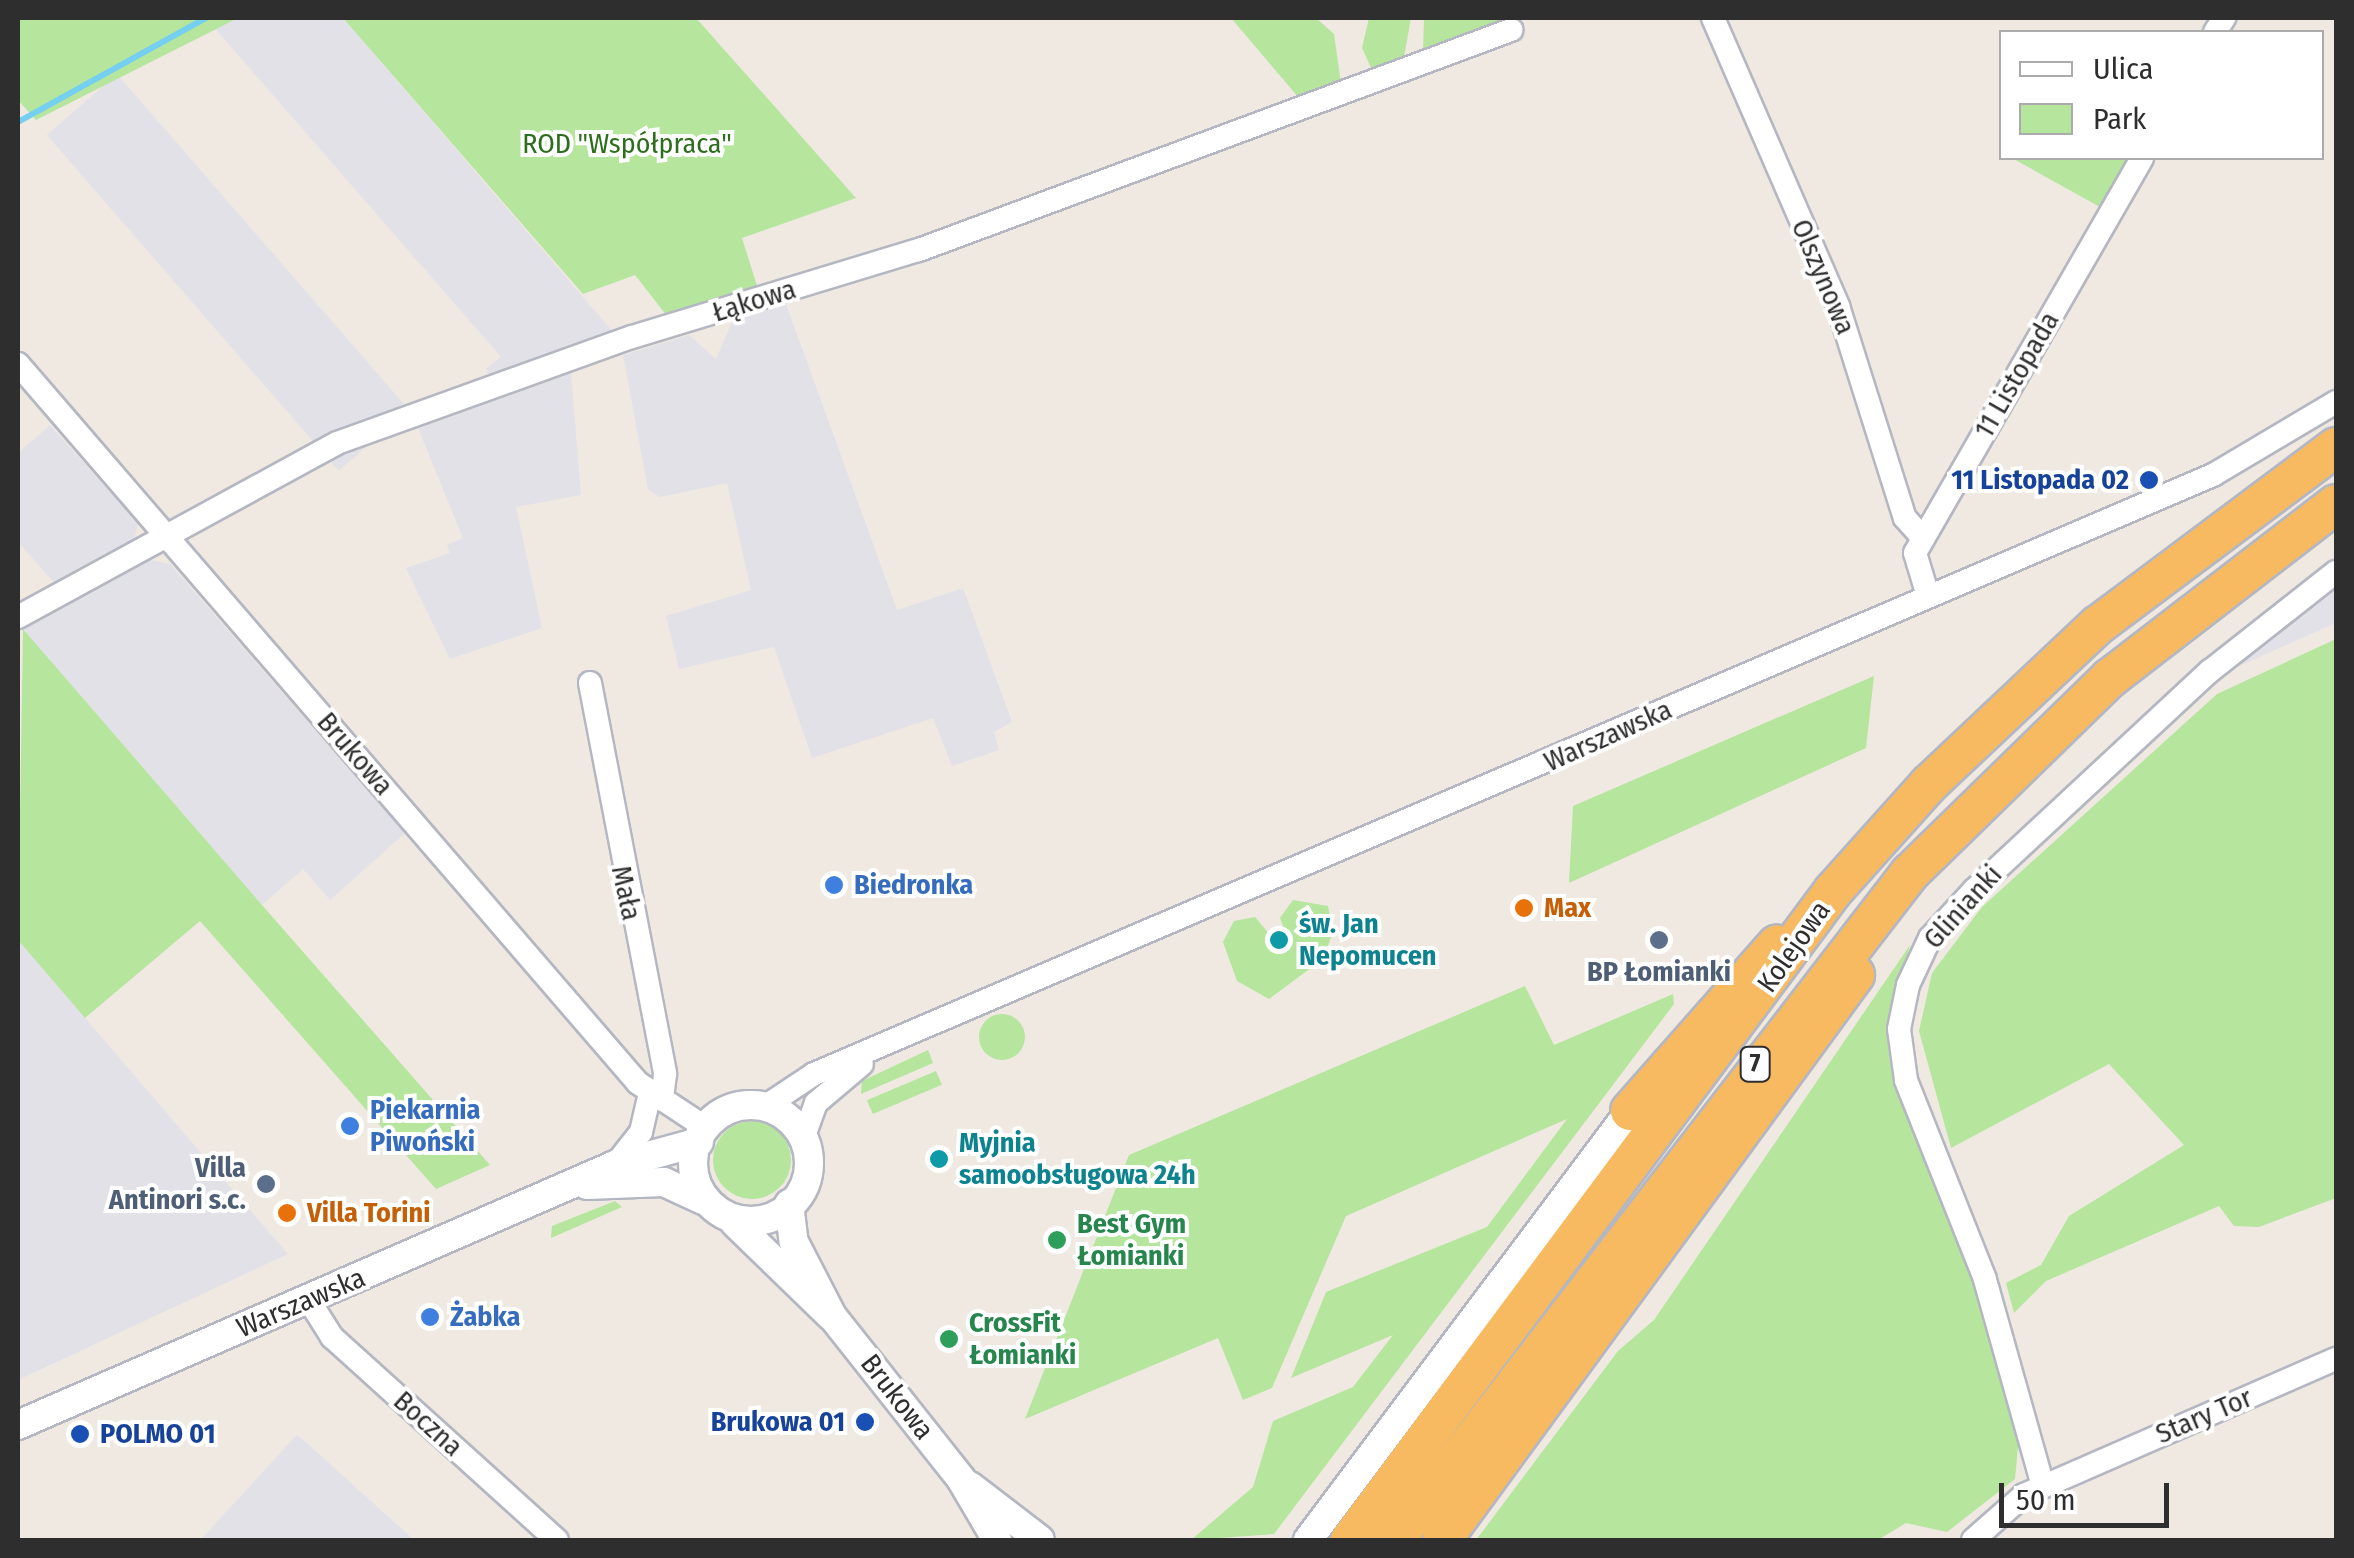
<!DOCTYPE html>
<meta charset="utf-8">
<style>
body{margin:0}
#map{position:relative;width:2354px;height:1558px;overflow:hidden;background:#efe9e1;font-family:"Fira Sans Condensed",sans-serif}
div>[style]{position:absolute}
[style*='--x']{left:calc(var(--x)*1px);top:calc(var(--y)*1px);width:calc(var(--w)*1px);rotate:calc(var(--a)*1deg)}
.industrial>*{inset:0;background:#e3e1e8;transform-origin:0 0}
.green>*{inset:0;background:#b6e59e;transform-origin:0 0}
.round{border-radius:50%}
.stream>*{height:6px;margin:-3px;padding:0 3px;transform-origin:3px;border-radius:3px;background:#75cff0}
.roads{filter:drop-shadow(2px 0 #b4b7c1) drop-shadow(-2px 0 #b4b7c1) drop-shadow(0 2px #b4b7c1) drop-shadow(0 -2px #b4b7c1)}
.minor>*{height:22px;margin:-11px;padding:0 11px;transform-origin:11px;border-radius:11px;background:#fff}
.tertiary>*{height:28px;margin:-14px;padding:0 14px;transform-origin:14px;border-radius:14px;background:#fff}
.tertiary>.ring{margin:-14px;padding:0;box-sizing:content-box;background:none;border:28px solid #fff;border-radius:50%}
.trunk>*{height:38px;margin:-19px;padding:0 19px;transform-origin:19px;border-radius:19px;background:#f8ba60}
.dots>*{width:28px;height:28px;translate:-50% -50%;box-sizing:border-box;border:5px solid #fff;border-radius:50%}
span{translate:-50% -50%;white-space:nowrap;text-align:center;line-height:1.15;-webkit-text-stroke:8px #fff;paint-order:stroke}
.shield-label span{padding:2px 8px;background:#fff;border:2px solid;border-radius:8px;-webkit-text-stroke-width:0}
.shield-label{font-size:25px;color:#2e2e2e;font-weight:700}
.park-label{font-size:28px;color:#2c6e1b}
.street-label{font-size:28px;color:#2e2e2e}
.transit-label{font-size:28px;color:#164399;font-weight:700}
.right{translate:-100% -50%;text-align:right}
.left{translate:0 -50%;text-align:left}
.shop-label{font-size:28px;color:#366cbe;font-weight:700}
.food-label{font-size:28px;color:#c56008;font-weight:700}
.culture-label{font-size:28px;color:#0d838f;font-weight:700}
.service-label{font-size:28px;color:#4e5e75;font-weight:700}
.leisure-label{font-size:28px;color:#27864d;font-weight:700}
.frame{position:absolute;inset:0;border:20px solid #2e2e2e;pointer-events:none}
.legend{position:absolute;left:1999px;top:30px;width:325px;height:130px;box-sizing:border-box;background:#fff;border:2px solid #ababab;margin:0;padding:12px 18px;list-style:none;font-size:30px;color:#2e2e2e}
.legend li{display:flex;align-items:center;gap:20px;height:50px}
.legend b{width:50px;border:2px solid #ababab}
.scale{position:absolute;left:1999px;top:1483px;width:170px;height:45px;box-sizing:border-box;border:5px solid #2e2e2e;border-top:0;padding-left:12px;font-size:30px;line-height:35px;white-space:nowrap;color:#2e2e2e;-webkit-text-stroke:8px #fff;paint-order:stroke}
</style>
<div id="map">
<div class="industrial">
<i style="clip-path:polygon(238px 18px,343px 18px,614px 333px,492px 380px,486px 369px,501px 357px,212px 25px)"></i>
<i style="left:117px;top:74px;width:445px;height:93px;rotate:49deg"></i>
<i style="clip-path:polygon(786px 304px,897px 610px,963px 588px,1012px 722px,994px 732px,999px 750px,952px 766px,933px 718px,812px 758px,774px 647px,679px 669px,666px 616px,751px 590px,727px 483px,660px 497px,648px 490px,623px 355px,689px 335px,716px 359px,733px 320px)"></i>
<i style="clip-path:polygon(571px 373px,581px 495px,516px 507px,542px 628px,450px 659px,406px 568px,450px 553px,447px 545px,463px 538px,418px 428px)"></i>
<i style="clip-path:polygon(50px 425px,138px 523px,134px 541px,57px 586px,18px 542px,18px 453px)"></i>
<i style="clip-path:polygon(150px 560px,170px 564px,405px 833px,330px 900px,303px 869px,262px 905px,23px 629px)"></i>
<i style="clip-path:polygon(2336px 591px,2336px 623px,2232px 669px,2297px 618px)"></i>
<i style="clip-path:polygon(18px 940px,288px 1254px,18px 1380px)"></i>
<i style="clip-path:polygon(297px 1435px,309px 1445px,414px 1540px,200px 1540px)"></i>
</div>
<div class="green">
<i style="clip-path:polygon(18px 18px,238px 18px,36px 120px,18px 100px)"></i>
<i style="clip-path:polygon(343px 18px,696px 18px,856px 198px,742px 238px,758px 289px,667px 316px,635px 275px,583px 294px)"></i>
<i style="clip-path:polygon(1231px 18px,1316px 18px,1334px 34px,1341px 83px,1299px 98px)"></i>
<i style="clip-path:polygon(1369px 18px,1411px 18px,1404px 57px,1373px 72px,1362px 48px)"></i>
<i style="clip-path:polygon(1424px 18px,1509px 18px,1423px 50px)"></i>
<i style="clip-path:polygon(2012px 158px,2129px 158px,2100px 207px)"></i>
<i style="clip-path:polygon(23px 629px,262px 905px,490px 1165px,436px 1189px,200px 921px,85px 1018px,18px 940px)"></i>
<i style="clip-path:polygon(2336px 639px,2336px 1198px,2259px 1227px,2234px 1226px,2219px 1206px,2046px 1281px,2014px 1313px,2006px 1283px,2041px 1265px,2069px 1216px,2184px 1145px,2109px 1064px,1951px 1148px,1919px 1031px,1932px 973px,1982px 907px,2217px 694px)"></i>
<i style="clip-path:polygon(1874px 676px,1866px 748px,1569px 883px,1573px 806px)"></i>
<i style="clip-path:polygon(1293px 900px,1328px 906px,1333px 932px,1323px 959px,1269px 999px,1237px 981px,1223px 942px,1234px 921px,1255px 917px,1281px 948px,1288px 939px,1280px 918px)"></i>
<i style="clip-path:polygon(1910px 945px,1892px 1014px,2019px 1436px,2015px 1479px,1947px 1532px,1906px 1523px,1878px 1540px,1476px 1540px,1618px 1351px,1654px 1320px)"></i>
<i style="clip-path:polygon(1525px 986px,1554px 1045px,1673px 994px,1674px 1004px,1274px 1534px,1191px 1540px,1253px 1487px,1273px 1421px,1353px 1387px,1393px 1335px,1291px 1378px,1326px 1292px,1487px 1227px,1567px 1119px,1346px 1216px,1272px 1388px,1243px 1400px,1218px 1338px,1025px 1419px,1129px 1155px)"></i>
<i class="round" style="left:979px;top:1014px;width:46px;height:46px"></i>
<i style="clip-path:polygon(928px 1050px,933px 1063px,861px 1094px,862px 1081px)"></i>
<i style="left:936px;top:1071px;width:15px;height:75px;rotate:67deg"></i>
<i class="round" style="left:713px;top:1121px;width:78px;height:78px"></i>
<i style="clip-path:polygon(615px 1201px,622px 1207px,551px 1238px,552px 1226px)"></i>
</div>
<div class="stream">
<i style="--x:18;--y:122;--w:215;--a:-29"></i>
</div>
<div class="roads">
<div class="minor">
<i style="--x:1713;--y:18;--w:314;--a:66.5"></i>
<i style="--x:1838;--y:306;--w:222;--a:72.5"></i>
<i style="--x:1905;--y:518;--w:27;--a:48"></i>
<i style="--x:2215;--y:32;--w:17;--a:-57"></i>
<i style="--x:18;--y:364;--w:949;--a:49.23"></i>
<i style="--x:638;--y:1083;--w:82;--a:33.5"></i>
<i style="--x:1928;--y:596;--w:45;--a:-106.8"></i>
<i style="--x:1915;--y:553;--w:456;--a:-60.1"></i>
<i style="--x:18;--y:617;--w:363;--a:-28.6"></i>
<i style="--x:337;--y:443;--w:313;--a:-19.8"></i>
<i style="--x:632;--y:337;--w:300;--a:-16.9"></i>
<i style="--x:919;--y:250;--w:632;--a:-20.39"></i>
<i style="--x:590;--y:683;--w:398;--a:79.1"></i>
<i style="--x:665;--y:1074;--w:26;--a:97"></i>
<i style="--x:766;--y:1106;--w:58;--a:-33.7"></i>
<i style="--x:814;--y:1074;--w:1522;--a:-23.18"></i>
<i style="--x:2213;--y:475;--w:143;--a:-30.7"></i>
<i style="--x:804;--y:1136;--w:35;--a:-70"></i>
<i style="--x:816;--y:1103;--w:60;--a:-40.3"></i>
<i style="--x:615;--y:1165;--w:42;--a:-51.8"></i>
<i style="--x:641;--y:1132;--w:40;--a:-77"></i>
<i style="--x:308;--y:1299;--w:45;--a:57.7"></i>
<i style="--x:332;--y:1337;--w:303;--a:42.1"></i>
<i style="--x:2043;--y:1486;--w:215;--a:-105.7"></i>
<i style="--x:1985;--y:1279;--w:214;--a:-111.7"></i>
<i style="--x:1906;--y:1080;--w:51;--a:-97.8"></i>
<i style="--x:1899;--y:1029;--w:45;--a:-78.4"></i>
<i style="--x:1908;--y:985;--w:52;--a:-64.9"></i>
<i style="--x:1930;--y:938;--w:65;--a:-47.5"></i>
<i style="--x:1974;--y:890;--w:322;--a:-42.9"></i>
<i style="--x:2210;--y:671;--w:160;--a:-38.2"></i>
<i style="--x:1973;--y:1540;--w:68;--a:-41.4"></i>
<i style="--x:2024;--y:1495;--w:340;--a:-23.6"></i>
</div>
<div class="tertiary">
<i class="ring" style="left:693px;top:1105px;width:88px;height:88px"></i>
<i style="--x:587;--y:1185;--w:77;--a:-2.2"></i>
<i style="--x:664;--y:1182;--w:43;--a:24.8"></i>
<i style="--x:789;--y:1204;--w:38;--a:83"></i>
<i style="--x:794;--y:1242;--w:83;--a:62.8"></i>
<i style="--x:832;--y:1316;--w:208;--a:51.6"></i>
<i style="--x:961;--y:1479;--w:71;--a:59.5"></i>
<i style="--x:735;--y:1223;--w:132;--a:44.1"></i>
<i style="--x:18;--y:1425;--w:651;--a:-23.53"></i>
<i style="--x:615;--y:1165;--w:87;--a:-15.3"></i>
<i style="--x:970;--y:1486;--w:88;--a:37.6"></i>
<i style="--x:1308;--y:1540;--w:536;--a:-53.11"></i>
</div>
<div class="trunk">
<i style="--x:1630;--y:1111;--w:222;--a:-48.6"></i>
<i style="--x:1350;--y:1540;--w:809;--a:-53.34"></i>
<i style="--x:1833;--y:891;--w:144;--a:-48.1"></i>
<i style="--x:1929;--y:784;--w:232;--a:-43.3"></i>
<i style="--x:2098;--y:625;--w:297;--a:-36.8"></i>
<i style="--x:1395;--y:1540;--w:843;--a:-52.33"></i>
<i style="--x:1910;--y:873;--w:279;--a:-44.3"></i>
<i style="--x:2110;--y:678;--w:285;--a:-37.6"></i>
<i style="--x:1442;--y:1540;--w:700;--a:-53.83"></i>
</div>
</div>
<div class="dots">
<i style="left:2149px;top:480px;background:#1a4fb4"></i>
<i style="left:834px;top:885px;background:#3f7fe0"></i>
<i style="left:1524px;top:908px;background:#e8710a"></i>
<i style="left:1279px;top:940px;background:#0f9aa8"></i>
<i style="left:1659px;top:940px;background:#5c6f8a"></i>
<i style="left:350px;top:1126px;background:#3f7fe0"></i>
<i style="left:939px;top:1159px;background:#0f9aa8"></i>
<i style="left:266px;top:1184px;background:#5c6f8a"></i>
<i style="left:287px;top:1213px;background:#e8710a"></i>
<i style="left:1057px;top:1240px;background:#2e9e5b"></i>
<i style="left:430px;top:1317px;background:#3f7fe0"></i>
<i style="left:949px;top:1339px;background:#2e9e5b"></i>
<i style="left:865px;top:1422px;background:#1a4fb4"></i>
<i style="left:80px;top:1434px;background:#1a4fb4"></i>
</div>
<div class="shield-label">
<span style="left:1755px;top:1064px">7</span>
</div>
<div class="park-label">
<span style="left:627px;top:144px">ROD "Współpraca"</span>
</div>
<div class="street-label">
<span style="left:1823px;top:277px;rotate:67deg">Olszynowa</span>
<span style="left:754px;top:301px;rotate:-17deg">Łąkowa</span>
<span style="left:2017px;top:375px;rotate:-60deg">11 Listopada</span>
<span style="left:1608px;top:736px;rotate:-24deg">Warszawska</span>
<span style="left:355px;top:754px;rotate:49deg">Brukowa</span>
<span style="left:626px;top:893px;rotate:78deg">Mała</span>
<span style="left:1963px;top:907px;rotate:-48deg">Glinianki</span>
<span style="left:1794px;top:947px;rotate:-55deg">Kolejowa</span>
<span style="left:301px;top:1303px;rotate:-23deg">Warszawska</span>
<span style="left:897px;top:1397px;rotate:52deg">Brukowa</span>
<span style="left:2204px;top:1416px;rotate:-23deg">Stary Tor</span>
<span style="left:428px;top:1424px;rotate:42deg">Boczna</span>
</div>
<div class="transit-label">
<span class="right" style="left:2129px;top:480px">11 Listopada 02</span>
<span class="right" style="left:845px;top:1422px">Brukowa 01</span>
<span class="left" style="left:100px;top:1434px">POLMO 01</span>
</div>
<div class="shop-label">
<span class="left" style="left:854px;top:885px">Biedronka</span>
<span class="left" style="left:370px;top:1126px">Piekarnia<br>Piwoński</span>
<span class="left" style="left:450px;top:1317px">Żabka</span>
</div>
<div class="food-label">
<span class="left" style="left:1544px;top:908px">Max</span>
<span class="left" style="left:307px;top:1213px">Villa Torini</span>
</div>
<div class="culture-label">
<span class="left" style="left:1299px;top:940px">św. Jan<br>Nepomucen</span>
<span class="left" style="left:959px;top:1159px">Myjnia<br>samoobsługowa 24h</span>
</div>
<div class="service-label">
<span style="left:1659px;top:972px">BP Łomianki</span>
<span class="right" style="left:246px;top:1184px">Villa<br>Antinori s.c.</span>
</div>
<div class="leisure-label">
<span class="left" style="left:1077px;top:1240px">Best Gym<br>Łomianki</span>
<span class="left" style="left:969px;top:1339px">CrossFit<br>Łomianki</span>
</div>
<div class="frame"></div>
<ul class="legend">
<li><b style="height:12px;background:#fff"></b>Ulica</li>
<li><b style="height:28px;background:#b6e59e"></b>Park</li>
</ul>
<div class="scale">50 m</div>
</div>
